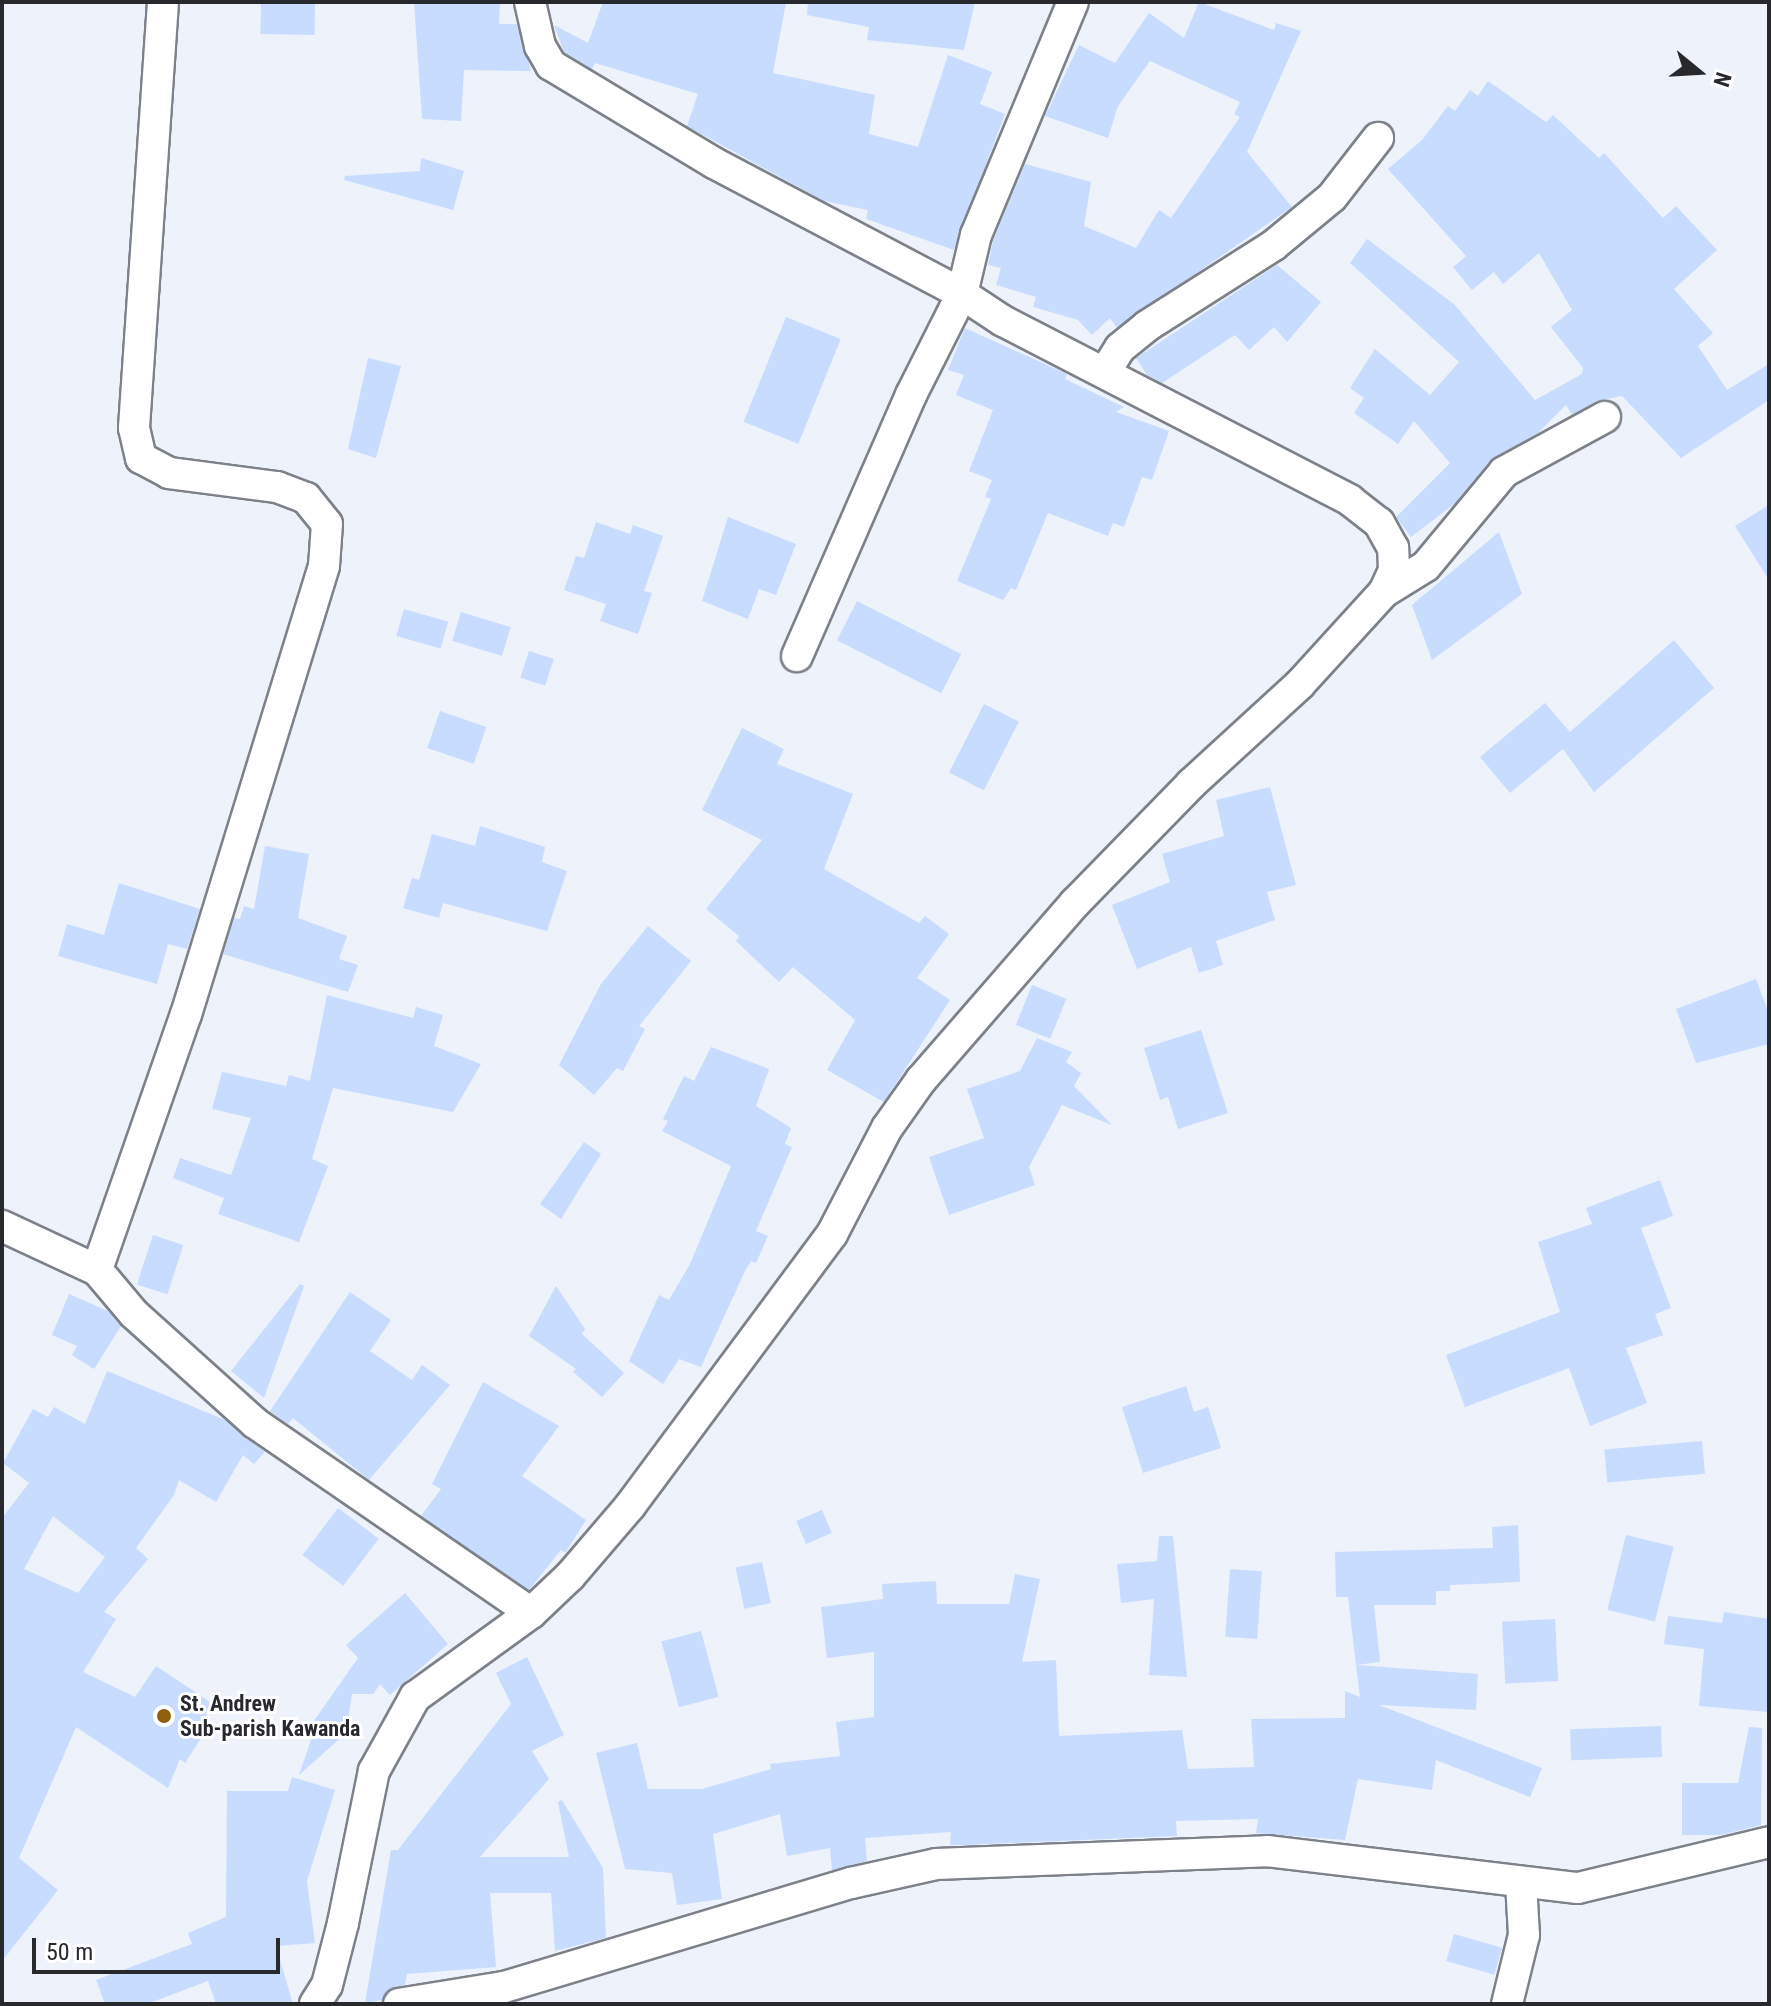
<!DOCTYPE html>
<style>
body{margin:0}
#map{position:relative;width:1771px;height:2006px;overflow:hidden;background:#edf2fb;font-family:"Roboto Condensed",sans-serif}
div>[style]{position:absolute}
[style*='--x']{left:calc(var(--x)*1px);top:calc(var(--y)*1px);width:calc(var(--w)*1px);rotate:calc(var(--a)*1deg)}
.building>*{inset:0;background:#c8dcff;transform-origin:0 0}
.roads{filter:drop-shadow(2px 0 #7d8189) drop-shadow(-2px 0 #7d8189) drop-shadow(0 2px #7d8189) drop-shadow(0 -2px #7d8189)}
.street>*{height:30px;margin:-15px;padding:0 15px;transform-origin:15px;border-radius:15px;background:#fff}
.dots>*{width:22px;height:22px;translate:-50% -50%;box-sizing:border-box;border:4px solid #fff;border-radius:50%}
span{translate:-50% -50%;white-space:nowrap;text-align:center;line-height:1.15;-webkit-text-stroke:6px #fff;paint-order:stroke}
.poi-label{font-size:22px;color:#27292c;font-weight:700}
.left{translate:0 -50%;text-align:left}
.frame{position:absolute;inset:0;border:4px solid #27292c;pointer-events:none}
.north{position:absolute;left:1659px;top:32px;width:80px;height:80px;-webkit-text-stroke:6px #fff;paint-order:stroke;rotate:108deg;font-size:22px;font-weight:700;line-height:32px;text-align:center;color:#27292c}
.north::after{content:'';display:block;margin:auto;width:28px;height:36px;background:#27292c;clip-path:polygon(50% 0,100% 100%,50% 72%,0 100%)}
.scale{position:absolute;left:32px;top:1938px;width:248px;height:36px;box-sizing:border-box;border:4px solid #27292c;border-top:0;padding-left:10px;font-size:24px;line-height:28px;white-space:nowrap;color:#27292c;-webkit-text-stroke:6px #fff;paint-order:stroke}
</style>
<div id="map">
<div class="building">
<i style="left:261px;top:2px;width:54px;height:32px;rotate:1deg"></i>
<i style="clip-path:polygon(414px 2px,500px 2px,499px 24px,517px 24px,531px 71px,464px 70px,461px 121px,422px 119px)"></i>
<i style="clip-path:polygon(603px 2px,786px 2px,773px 73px,875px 95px,869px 134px,918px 147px,948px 55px,992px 72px,980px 104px,1005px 114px,954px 250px,866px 219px,868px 210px,824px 201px,687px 126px,698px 94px,595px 63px,592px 69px,564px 52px,554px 25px,588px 43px)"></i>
<i style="clip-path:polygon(808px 2px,975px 2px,964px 50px,867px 40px,869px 27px,807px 15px)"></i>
<i style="clip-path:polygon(1199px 2px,1274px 30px,1276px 23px,1301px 31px,1247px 152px,1292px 207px,1117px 328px,1110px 318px,1092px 335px,1078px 320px,1033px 307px,1036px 297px,996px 285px,1001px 268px,988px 265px,993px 241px,1025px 164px,1091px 182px,1084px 226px,1136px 248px,1159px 210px,1171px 218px,1240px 117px,1234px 114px,1240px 102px,1150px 61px,1118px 106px,1108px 138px,1045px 116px,1079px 45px,1115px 63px,1149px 13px,1184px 38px)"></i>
<i style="clip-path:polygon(1488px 81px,1546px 122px,1553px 115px,1599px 158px,1604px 153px,1663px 218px,1676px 206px,1717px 250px,1674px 289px,1713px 333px,1698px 346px,1727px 390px,1769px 364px,1769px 400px,1681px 458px,1622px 396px,1597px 401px,1572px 415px,1566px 405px,1538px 433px,1491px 460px,1454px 504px,1411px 537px,1396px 517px,1450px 463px,1414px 421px,1398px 444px,1354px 413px,1364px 398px,1350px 388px,1375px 349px,1430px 395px,1459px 362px,1350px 263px,1367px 239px,1454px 304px,1535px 400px,1582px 374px,1583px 368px,1551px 327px,1572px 310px,1539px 253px,1503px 284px,1494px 272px,1472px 290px,1453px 267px,1466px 256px,1388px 169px,1422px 140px,1448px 106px,1455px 111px,1470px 90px,1478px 96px)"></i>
<i style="clip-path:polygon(421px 158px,464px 171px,453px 210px,344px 180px,345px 176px,420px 171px)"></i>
<i style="clip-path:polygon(1277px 265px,1321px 302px,1287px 342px,1274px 327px,1249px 350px,1235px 335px,1162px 383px,1147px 375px,1136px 358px)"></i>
<i style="left:786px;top:317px;width:59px;height:113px;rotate:22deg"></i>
<i style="clip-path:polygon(965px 328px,1067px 374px,1065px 379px,1124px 407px,1116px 412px,1169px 431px,1152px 480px,1142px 477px,1124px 527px,1113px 523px,1108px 536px,1048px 513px,1016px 590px,1011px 588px,1003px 600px,957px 581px,991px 499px,985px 497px,992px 480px,969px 471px,993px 410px,956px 395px,964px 375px,948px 370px)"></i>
<i style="clip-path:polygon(368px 358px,401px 366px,376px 458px,348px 449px)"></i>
<i style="clip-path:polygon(1769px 505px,1769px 580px,1735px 526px)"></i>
<i style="clip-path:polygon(728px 517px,796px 544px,776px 595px,759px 589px,748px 619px,702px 601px)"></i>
<i style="clip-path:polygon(596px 522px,630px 534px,633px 525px,663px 536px,644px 591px,652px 593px,638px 634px,600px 621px,606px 604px,564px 590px,576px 556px,584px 558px)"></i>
<i style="clip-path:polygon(1499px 532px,1522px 594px,1432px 660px,1412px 605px)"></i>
<i style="left:857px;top:601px;width:117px;height:44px;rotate:27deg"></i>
<i style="left:404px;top:609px;width:46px;height:28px;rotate:16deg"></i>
<i style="left:461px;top:612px;width:52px;height:30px;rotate:17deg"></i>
<i style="clip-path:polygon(1674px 640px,1714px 688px,1594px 792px,1563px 749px,1510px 793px,1480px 757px,1545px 703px,1570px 732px)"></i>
<i style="left:529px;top:651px;width:26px;height:28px;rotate:18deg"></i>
<i style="left:984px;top:704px;width:39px;height:77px;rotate:27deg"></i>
<i style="left:440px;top:711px;width:49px;height:39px;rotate:19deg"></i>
<i style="clip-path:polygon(742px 728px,784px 749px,777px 764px,853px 794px,824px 869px,919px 923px,925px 916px,949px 934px,917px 978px,950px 1000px,884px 1102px,827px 1070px,855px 1020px,793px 967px,779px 982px,736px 941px,739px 936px,706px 909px,762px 840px,702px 810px)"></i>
<i style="clip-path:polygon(1270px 787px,1296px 885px,1267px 892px,1275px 920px,1216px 941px,1223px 965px,1199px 973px,1191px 947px,1137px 969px,1112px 905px,1170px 882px,1162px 854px,1224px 836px,1216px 800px)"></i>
<i style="clip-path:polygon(480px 826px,545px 847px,542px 862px,567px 871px,547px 931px,443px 903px,439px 918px,403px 908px,412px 878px,419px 880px,432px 834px,475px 846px)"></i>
<i style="clip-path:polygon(265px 846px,309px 854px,298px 918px,347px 936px,339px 959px,358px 965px,348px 992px,223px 954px,234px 918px,240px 919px,244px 906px,254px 909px)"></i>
<i style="clip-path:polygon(119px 883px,200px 909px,187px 949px,168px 944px,157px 984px,58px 956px,67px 924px,104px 935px)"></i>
<i style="clip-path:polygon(648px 926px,691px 961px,639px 1026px,645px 1029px,623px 1071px,617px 1068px,594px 1095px,559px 1065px,601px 984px)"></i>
<i style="clip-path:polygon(1756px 979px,1769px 1014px,1769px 1044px,1696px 1063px,1676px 1009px)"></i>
<i style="left:1032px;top:985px;width:37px;height:43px;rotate:22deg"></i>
<i style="clip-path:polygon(327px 995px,413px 1018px,416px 1007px,443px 1015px,434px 1046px,481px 1064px,453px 1112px,333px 1088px,312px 1159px,328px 1166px,299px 1242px,218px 1214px,224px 1198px,173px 1178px,180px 1158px,231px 1175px,251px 1118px,212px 1109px,222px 1072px,286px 1086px,289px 1075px,310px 1081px)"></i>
<i style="clip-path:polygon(1201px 1030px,1228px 1113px,1178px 1129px,1168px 1097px,1160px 1100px,1144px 1048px)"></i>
<i style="clip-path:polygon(1037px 1038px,1072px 1052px,1066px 1062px,1081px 1073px,1074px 1086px,1112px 1125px,1062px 1105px,1029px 1167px,1035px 1185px,949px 1215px,929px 1157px,984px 1138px,967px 1089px,1020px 1071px)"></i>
<i style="clip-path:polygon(711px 1047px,769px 1069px,756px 1106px,791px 1128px,785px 1144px,792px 1147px,756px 1231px,768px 1236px,756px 1263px,751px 1261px,745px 1271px,701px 1367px,679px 1359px,663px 1384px,629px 1361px,659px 1295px,669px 1300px,690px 1264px,731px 1166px,662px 1131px,668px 1121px,663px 1119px,684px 1076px,694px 1081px)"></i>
<i style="clip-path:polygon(584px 1142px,601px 1154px,561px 1219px,540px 1204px)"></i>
<i style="clip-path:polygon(1660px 1180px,1673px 1216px,1641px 1228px,1671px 1308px,1655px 1314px,1663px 1335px,1626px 1348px,1647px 1403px,1590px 1426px,1569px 1368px,1465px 1407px,1446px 1355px,1560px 1312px,1538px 1242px,1592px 1224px,1586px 1208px)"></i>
<i style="left:153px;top:1235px;width:32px;height:52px;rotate:18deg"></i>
<i style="clip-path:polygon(300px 1284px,304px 1286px,264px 1398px,231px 1371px)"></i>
<i style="clip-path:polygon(556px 1286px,585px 1329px,582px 1334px,624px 1373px,602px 1397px,573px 1372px,576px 1369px,529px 1336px)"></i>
<i style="clip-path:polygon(350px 1292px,391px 1320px,370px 1351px,412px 1380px,422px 1365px,450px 1385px,369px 1480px,293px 1418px,288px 1424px,270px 1411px)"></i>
<i style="clip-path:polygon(69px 1294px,108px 1311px,121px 1326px,94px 1369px,72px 1355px,77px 1346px,52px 1335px)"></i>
<i style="clip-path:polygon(evenodd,107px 1371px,225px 1420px,265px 1452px,254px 1464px,243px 1455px,216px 1502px,179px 1480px,174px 1495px,136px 1548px,148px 1559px,104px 1612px,116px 1619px,83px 1672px,135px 1697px,156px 1666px,213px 1704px,198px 1727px,205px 1732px,185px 1763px,180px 1759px,168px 1788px,76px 1727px,19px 1858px,58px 1890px,2px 1961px,2px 1518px,29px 1483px,3px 1463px,33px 1409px,48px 1417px,54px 1407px,85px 1424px,107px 1371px,53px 1516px,105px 1557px,78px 1593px,24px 1569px,53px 1516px)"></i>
<i style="clip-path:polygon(483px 1382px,559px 1426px,522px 1476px,586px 1520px,565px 1553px,561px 1550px,529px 1590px,421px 1516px,441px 1489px,432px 1484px)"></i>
<i style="clip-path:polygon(1186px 1386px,1194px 1412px,1208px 1407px,1221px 1448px,1143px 1473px,1122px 1407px)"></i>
<i style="left:1702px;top:1441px;width:33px;height:98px;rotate:85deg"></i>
<i style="left:338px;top:1508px;width:51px;height:59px;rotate:37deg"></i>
<i style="left:822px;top:1510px;width:25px;height:28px;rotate:67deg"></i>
<i style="clip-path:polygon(1518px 1525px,1520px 1582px,1450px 1585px,1450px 1591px,1436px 1591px,1436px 1605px,1374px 1605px,1380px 1662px,1356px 1665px,1348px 1597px,1336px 1597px,1335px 1552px,1493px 1548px,1492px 1527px)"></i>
<i style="left:1626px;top:1535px;width:49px;height:77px;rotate:14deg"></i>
<i style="clip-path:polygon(1159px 1536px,1173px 1536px,1187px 1677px,1149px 1675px,1154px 1599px,1121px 1603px,1117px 1564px,1157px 1561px)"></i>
<i style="left:762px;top:1562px;width:42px;height:27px;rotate:78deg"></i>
<i style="left:1230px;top:1569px;width:32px;height:68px;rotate:4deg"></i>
<i style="clip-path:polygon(1015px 1574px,1040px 1579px,1022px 1662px,1056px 1660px,1059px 1736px,1182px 1730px,1188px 1769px,1254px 1767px,1251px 1719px,1345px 1718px,1345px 1691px,1360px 1697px,1356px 1665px,1478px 1674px,1476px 1710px,1379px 1705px,1542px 1768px,1530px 1797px,1436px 1760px,1432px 1790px,1358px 1779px,1345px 1840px,1256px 1833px,1258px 1819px,1176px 1821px,1177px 1836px,961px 1845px,950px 1845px,951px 1832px,865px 1838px,867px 1861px,832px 1870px,830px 1848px,787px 1856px,780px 1814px,713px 1834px,722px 1899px,677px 1905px,672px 1873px,625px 1869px,596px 1753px,637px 1743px,648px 1789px,702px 1789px,771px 1769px,770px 1764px,840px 1756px,836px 1722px,874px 1717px,874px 1652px,827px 1658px,821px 1607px,883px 1599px,882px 1584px,936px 1581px,937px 1604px,1009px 1604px)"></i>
<i style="clip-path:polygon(405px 1593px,448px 1644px,390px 1695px,380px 1684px,373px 1694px,352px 1694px,346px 1733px,299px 1775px,315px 1728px,311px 1725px,358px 1658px,346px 1645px)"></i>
<i style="clip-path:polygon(1724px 1612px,1769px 1619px,1769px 1712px,1699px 1706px,1704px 1649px,1664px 1644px,1668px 1616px,1722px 1623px)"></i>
<i style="left:1555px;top:1619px;width:62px;height:53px;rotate:87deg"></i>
<i style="left:701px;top:1631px;width:68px;height:41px;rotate:75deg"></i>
<i style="clip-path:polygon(527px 1657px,564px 1735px,532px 1751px,549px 1779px,480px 1857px,569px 1857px,558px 1802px,562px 1800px,603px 1868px,606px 1938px,555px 1951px,551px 1893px,490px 1893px,496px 1967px,407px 1974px,405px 1985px,388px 1990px,382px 2000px,365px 2003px,391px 1850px,398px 1850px,511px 1704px,496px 1673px)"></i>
<i style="left:1661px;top:1726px;width:31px;height:91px;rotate:88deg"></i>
<i style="clip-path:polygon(1749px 1727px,1762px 1728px,1761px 1825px,1721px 1835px,1682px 1835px,1682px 1783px,1738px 1783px)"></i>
<i style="clip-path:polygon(292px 1777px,335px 1790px,307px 1881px,315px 1943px,276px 1946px,293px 2004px,216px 2004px,208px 1981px,147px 2004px,105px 2004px,96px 1980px,192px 1944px,188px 1933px,226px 1917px,227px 1791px,288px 1791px)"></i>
<i style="left:1454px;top:1934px;width:50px;height:28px;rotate:16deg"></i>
</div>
<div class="roads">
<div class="street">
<i style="--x:163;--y:2;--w:427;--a:93.9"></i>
<i style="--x:134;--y:428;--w:31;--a:77"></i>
<i style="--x:141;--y:458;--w:32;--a:28"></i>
<i style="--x:169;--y:473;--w:109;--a:7.4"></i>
<i style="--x:277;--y:487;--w:31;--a:21"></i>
<i style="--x:306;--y:498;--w:33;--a:51"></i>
<i style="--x:327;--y:524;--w:42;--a:94.1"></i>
<i style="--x:324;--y:566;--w:469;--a:107.1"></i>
<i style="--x:186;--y:1014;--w:271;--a:109.2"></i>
<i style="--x:97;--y:1270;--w:57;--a:49.9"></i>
<i style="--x:134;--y:1314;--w:163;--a:42"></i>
<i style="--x:255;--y:1423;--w:335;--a:34.5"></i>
<i style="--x:530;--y:2;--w:45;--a:77.2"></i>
<i style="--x:540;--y:46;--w:22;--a:60"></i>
<i style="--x:551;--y:65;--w:190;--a:31"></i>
<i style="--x:714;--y:163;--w:280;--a:27.8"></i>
<i style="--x:962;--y:294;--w:113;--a:116.8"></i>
<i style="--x:911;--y:395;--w:285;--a:113.6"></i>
<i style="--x:1105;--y:372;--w:28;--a:-58"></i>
<i style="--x:1120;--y:348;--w:35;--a:-39"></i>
<i style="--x:1147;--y:326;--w:151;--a:-32.5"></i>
<i style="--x:1274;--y:245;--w:75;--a:-39.6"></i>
<i style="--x:1332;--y:197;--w:75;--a:-52.1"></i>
<i style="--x:1384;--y:592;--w:49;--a:-31.8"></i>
<i style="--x:1426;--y:566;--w:122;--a:-50.3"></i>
<i style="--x:1504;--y:472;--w:115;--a:-28.6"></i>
<i style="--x:2;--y:1226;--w:105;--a:24.9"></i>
<i style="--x:315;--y:2004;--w:22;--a:-58"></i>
<i style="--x:327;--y:1985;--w:64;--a:-75.5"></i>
<i style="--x:343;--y:1923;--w:155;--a:-78.5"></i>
<i style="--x:374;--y:1771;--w:85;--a:-61"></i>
<i style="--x:415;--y:1697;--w:143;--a:-35.9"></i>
<i style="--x:531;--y:1613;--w:54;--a:-43.5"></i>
<i style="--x:570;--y:1576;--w:92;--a:-49.4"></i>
<i style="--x:630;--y:1506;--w:339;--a:-53.4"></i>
<i style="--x:832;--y:1234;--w:119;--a:-62.6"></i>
<i style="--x:887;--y:1128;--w:59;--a:-54.7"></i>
<i style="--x:921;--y:1080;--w:235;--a:-49"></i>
<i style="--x:1075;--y:903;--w:166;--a:-45.7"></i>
<i style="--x:1191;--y:784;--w:148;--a:-42.5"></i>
<i style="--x:1300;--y:684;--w:125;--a:-47.6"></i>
<i style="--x:1384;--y:592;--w:23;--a:-65"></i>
<i style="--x:1394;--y:571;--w:23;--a:-92"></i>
<i style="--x:1393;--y:548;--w:29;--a:-119"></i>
<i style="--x:1379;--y:523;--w:37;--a:-142"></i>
<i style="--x:1350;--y:500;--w:390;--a:-152.7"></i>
<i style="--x:1003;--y:321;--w:49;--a:-146.6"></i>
<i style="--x:962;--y:294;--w:61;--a:-76.7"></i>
<i style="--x:976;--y:235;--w:252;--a:-67.4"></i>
<i style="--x:399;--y:2004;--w:106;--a:-9.2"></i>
<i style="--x:504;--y:1987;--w:362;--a:-16.7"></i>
<i style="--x:851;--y:1883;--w:87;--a:-12.6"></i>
<i style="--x:936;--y:1864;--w:331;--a:-2.2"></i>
<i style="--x:1267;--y:1851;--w:313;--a:6.8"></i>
<i style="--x:1578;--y:1888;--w:196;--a:-13.5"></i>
<i style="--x:1507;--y:2004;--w:71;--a:-76.2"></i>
<i style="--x:1524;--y:1935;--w:52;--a:-93.3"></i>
</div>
</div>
<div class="dots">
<i style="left:164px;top:1716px;background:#8f5f0b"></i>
</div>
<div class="poi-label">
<span class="left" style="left:180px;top:1716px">St. Andrew<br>Sub-parish Kawanda</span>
</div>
<div class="frame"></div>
<div class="north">N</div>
<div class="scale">50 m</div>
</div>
